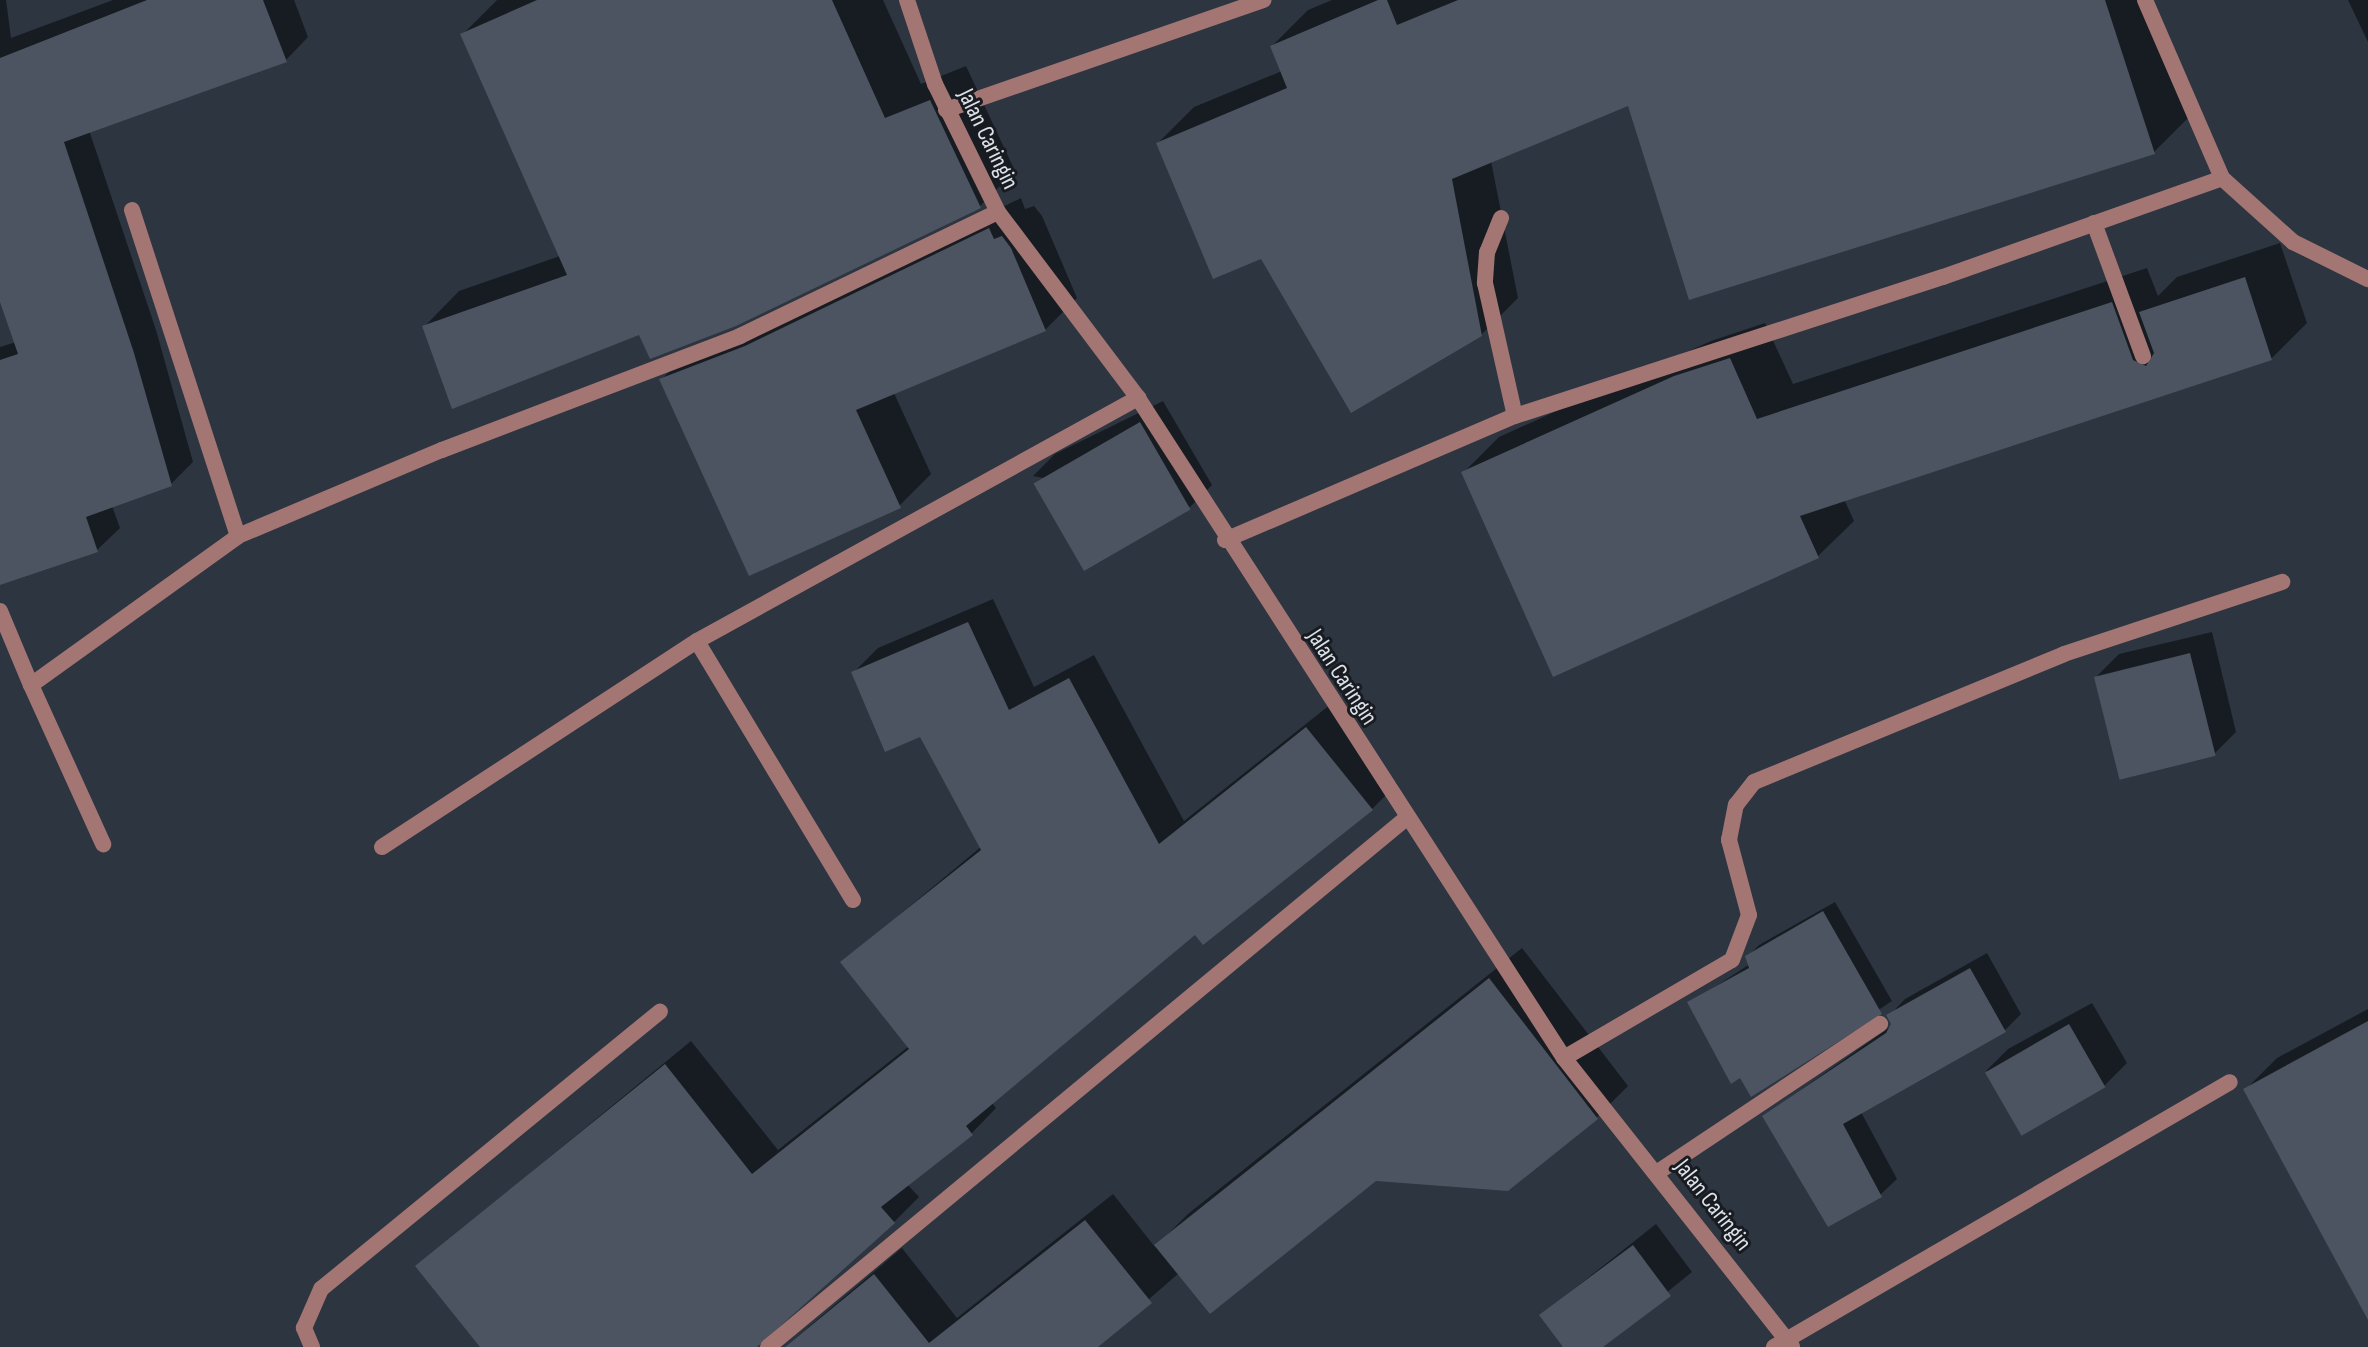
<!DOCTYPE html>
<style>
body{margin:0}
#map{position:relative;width:2368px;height:1347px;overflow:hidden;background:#2c3540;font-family:"Sofia Sans Condensed",sans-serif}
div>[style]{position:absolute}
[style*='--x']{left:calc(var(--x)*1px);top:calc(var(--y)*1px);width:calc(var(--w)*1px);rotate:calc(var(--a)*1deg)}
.shadow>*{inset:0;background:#0007}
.building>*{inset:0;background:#4b5460;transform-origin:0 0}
.service>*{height:16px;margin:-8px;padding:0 8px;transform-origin:8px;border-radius:8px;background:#a37674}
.minor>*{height:16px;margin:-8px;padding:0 8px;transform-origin:8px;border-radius:8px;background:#a37674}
span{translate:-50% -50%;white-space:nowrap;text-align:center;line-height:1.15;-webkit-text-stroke:6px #181c21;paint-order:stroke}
.street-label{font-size:24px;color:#dce2e9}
</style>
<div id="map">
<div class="shadow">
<i style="clip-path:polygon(0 0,6px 0,11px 38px,113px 0,294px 0,308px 37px,286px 60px,89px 130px,156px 330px,193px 462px,171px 484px,112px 506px,120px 528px,97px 550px,0 574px,0 347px,16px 342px,0 296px)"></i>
<i style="clip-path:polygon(497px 0,883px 0,921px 84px,966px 66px,1015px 171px,980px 206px,640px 333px,424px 327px,459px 291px,560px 256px,462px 35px)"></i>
<i style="clip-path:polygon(1332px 0,2152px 0,2190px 116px,2154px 152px,1629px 103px,1491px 161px,1518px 298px,1481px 335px,1262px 257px,1158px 143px,1194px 107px,1282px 71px,1272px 46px,1308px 10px)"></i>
<i style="clip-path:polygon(2348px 0,2368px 0,2368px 42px)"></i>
<i style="clip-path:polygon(1021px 198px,1025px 209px,1034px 206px,1042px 216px,1077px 298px,1045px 330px,894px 393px,931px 474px,899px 506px,662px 379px,693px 348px,778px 315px)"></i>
<i style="clip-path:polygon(2280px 243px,2307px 323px,2271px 359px,1844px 499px,1854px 521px,1818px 556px,1463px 473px,1499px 437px,1711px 341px,1765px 323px,1793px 384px,2147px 268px,2158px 296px,2177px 277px)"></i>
<i style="clip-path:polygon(1163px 401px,1212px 485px,1190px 507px,1033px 476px,1055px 454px)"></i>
<i style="clip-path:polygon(993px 599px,1034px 687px,1094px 655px,1184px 821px,1331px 704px,1397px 784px,1372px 809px,1195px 932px,991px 1102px,996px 1108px,972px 1133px,907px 1184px,919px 1197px,894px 1222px,739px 1347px,483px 1347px,417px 1266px,691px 1041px,778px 1150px,909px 1046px,843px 962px,982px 846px,921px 734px,853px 673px,878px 648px)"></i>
<i style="clip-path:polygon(2212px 632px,2236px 732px,2214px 754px,2097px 676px,2119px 654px)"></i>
<i style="clip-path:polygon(1835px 902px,1892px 1001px,1752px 1094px,1690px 1003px,1750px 964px,1748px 956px,1759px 945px)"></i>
<i style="clip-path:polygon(1522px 948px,1628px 1086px,1597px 1117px,1376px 1179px,1179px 1273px,1094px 1347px,785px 1347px,902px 1248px,957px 1318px,1113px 1194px,1155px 1247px,1188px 1214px)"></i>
<i style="clip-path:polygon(1987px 953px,2021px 1014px,2005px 1030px,1861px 1112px,1897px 1179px,1880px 1195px,1764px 1116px,1893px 1025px,1889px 1016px,1905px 999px)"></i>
<i style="clip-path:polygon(2092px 1003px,2127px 1063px,2104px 1086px,1986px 1071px,2008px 1049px)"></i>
<i style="clip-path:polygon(2368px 1009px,2368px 1316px,2246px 1089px,2277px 1058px)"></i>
<i style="clip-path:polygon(1656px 1224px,1692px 1272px,1599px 1347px,1566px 1347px,1541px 1315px)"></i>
</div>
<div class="building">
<i style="clip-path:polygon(147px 0,263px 0,287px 62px,64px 142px,134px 353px,172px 486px,86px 517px,98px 552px,0 585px,0 360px,18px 354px,0 302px,0 58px)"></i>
<i style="clip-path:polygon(537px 0,832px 0,885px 118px,930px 100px,981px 208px,736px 326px,650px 359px,639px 335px,452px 409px,422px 326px,567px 275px,460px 34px)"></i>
<i style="clip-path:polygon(1378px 0,1387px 0,1397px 25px,1458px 0,2105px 0,2155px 154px,1689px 300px,1628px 106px,1452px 179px,1482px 336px,1351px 413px,1261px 259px,1213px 279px,1156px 143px,1287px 88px,1270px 46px)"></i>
<i style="clip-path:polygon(989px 228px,994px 239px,1002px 236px,1011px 248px,1046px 331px,856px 410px,901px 508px,749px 576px,659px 379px,745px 346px)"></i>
<i style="clip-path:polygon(2245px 277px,2272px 360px,1800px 516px,1819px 558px,1553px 677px,1461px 472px,1674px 376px,1730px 358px,1757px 419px,2112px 302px,2133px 360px,2146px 366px,2154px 353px,2139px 312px)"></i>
<i style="left:1140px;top:422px;width:101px;height:123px;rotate:60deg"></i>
<i style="clip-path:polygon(968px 622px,1009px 710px,1069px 678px,1159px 844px,1306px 727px,1373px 810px,1203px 945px,1195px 935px,966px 1126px,973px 1135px,881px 1207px,895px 1223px,757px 1347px,480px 1347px,415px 1266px,665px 1064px,752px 1174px,909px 1049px,840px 962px,981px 850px,920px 737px,885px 752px,851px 672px)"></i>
<i style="left:2190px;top:653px;width:106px;height:99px;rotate:76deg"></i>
<i style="clip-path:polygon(1823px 911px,1882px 1014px,1751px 1097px,1740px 1078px,1731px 1084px,1687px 1002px,1749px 968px,1745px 956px)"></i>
<i style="clip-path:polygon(1970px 968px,2006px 1032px,1843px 1124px,1882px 1197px,1828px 1227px,1762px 1116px,1886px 1033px,1891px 1024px,1886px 1015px)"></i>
<i style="clip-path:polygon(1489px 978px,1598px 1119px,1508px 1191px,1376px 1181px,1210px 1314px,1154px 1245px)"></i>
<i style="clip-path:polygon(2368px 1021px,2368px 1320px,2243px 1089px)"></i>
<i style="left:2069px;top:1024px;width:73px;height:97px;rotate:60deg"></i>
<i style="clip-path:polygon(1085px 1220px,1152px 1303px,1098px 1347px,785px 1347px,874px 1274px,929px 1343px)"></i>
<i style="clip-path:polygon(1633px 1245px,1671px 1296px,1603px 1347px,1563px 1347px,1539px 1315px)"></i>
</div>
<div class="service">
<i style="--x:1501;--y:218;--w:37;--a:112"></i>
<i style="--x:1487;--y:252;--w:31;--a:94"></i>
<i style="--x:1485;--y:283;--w:136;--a:77.3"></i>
<i style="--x:2094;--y:223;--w:142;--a:69.8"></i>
<i style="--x:1774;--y:1347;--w:527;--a:-30.16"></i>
</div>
<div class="minor">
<i style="--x:907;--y:0;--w:89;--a:71.6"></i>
<i style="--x:935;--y:84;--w:143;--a:63.8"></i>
<i style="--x:998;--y:212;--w:233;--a:53"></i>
<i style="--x:1138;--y:398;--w:786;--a:57.16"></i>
<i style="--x:1564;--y:1058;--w:368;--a:51.7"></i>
<i style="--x:2145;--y:0;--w:194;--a:66.6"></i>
<i style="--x:2222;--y:178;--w:96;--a:42"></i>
<i style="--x:2293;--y:242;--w:84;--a:26.3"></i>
<i style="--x:946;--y:110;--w:336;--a:-19.1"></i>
<i style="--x:132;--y:210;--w:343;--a:72"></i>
<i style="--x:1225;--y:540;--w:315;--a:-23.2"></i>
<i style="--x:1515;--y:416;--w:450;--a:-18"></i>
<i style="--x:1943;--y:277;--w:296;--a:-19.5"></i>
<i style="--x:0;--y:611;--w:80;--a:67.3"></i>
<i style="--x:31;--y:685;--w:255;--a:-35.7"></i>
<i style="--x:238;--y:536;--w:221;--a:-22.9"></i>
<i style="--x:442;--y:450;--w:319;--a:-20.9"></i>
<i style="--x:740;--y:336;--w:286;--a:-25.7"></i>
<i style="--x:31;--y:685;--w:175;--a:65.6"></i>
<i style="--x:382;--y:847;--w:376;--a:-33.2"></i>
<i style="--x:853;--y:900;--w:302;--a:-121.1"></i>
<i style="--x:697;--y:641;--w:504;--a:-28.86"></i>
<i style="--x:1564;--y:1058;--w:194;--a:-30.3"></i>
<i style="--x:1732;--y:960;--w:48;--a:-69.3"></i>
<i style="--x:1749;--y:915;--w:78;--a:-104.9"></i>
<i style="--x:1729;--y:840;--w:36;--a:-79"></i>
<i style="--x:1736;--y:805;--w:29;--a:-52"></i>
<i style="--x:1754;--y:782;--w:335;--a:-22.4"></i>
<i style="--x:2064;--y:654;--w:230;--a:-18.3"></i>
<i style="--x:1658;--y:1172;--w:267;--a:-33.7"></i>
<i style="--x:312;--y:1347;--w:21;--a:-113"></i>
<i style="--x:304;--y:1328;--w:43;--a:-66.4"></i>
<i style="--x:321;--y:1289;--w:438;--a:-39.3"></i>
<i style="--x:768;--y:1347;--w:827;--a:-39.65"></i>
</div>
<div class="street-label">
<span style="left:988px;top:139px;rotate:64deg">Jalan Caringin</span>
<span style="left:1342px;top:677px;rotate:57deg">Jalan Caringin</span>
<span style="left:1713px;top:1205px;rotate:52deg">Jalan Caringin</span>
</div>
</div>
